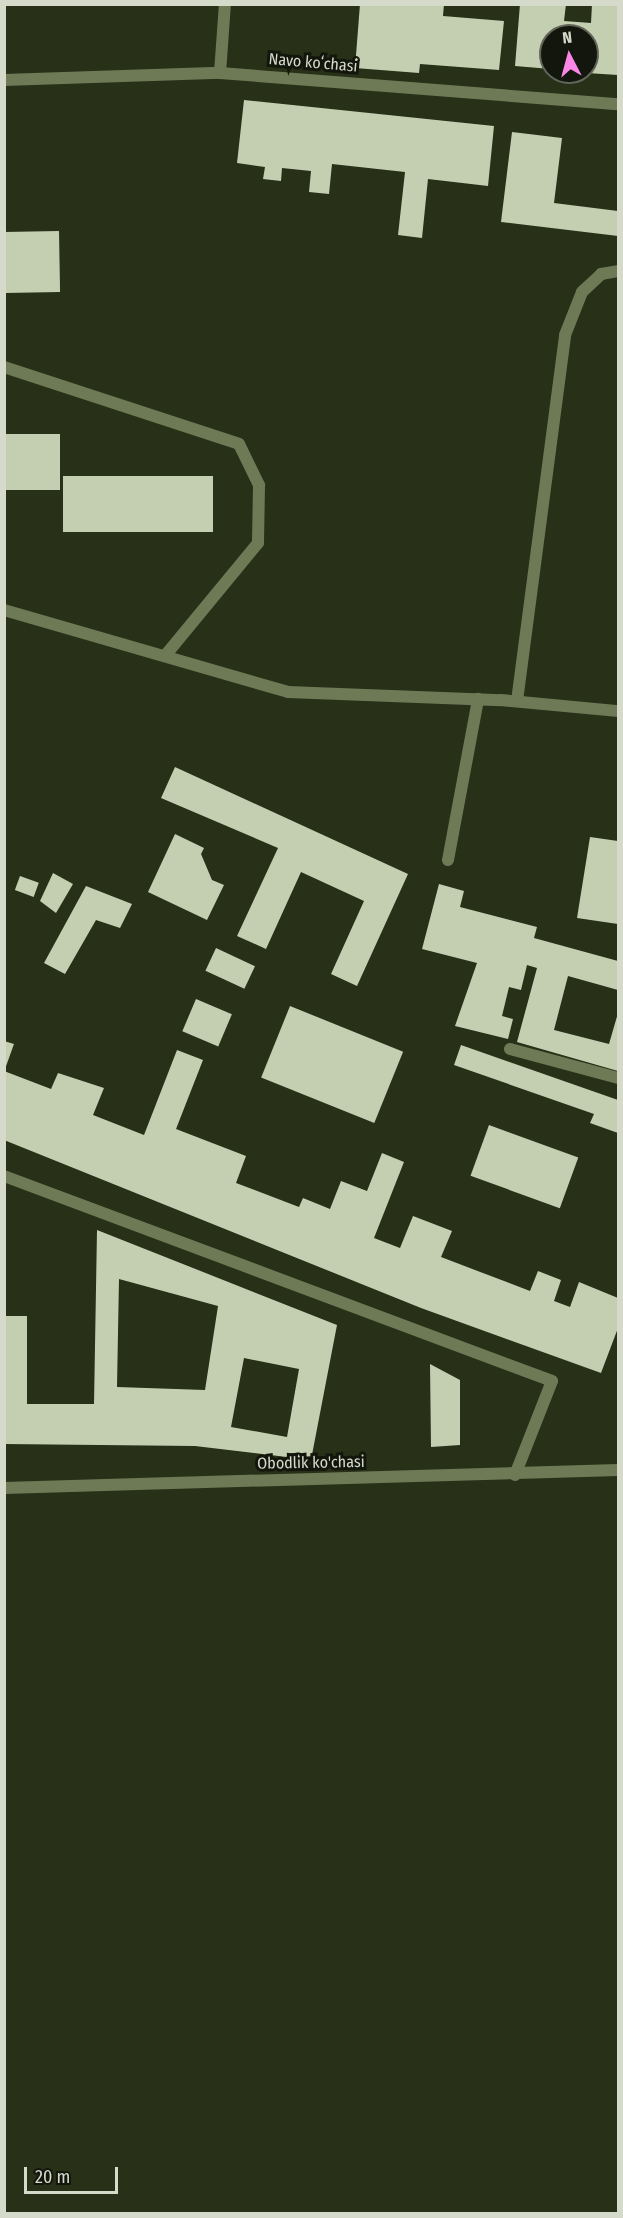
<!DOCTYPE html>
<meta charset="utf-8">
<style>
body{margin:0}
#map{position:relative;width:623px;height:2218px;overflow:hidden;background:#283018;font-family:"Fira Sans Condensed",sans-serif}
div>[style]{position:absolute}
[style*='--x']{left:calc(var(--x)*1px);top:calc(var(--y)*1px);width:calc(var(--w)*1px);rotate:calc(var(--a)*1deg)}
.building>*{inset:0;background:#c4cfb1;transform-origin:0 0}
.service>*{height:12px;margin:-6px;padding:0 6px;transform-origin:6px;border-radius:6px;background:#6e7a56}
.minor>*{height:12px;margin:-6px;padding:0 6px;transform-origin:6px;border-radius:6px;background:#6e7a56}
span{translate:-50% -50%;white-space:nowrap;text-align:center;line-height:1.15;-webkit-text-stroke:6px #13160c;paint-order:stroke}
.street-label{font-size:16px;color:#d5dacb}
.frame{position:absolute;inset:0;border:6px solid #d5dacb;pointer-events:none}
.north{position:absolute;left:539px;top:24px;width:60px;height:60px;box-sizing:border-box;background:#13160c;border:2px solid #616458;border-radius:50%;rotate:354deg;font-size:16px;font-weight:700;line-height:24px;text-align:center;color:#d5dacb}
.north::after{content:'';display:block;margin:auto;width:21px;height:27px;background:#fa87e7;clip-path:polygon(50% 0,100% 100%,50% 72%,0 100%)}
.scale{position:absolute;left:24px;top:2167px;width:94px;height:27px;box-sizing:border-box;border:3px solid #d5dacb;border-top:0;padding-left:8px;font-size:18px;line-height:21px;white-space:nowrap;color:#d5dacb;-webkit-text-stroke:4px #13160c;paint-order:stroke}
</style>
<div id="map">
<div class="building">
<i style="clip-path:polygon(360px 4px,444px 4px,443px 16px,504px 21px,499px 70px,420px 64px,419px 73px,355px 68px)"></i>
<i style="clip-path:polygon(520px 4px,566px 4px,564px 21px,591px 23px,592px 4px,618px 4px,618px 75px,587px 73px,587px 36px,551px 36px,551px 69px,515px 66px)"></i>
<i style="clip-path:polygon(244px 100px,494px 126px,488px 186px,428px 179px,422px 238px,398px 235px,405px 172px,332px 164px,329px 194px,309px 192px,311px 171px,282px 168px,281px 181px,263px 179px,265px 167px,237px 163px)"></i>
<i style="clip-path:polygon(512px 132px,562px 138px,554px 203px,618px 211px,618px 236px,501px 222px)"></i>
<i style="left:59px;top:231px;width:61px;height:55px;rotate:89deg"></i>
<i style="left:4px;top:434px;width:56px;height:56px"></i>
<i style="left:63px;top:476px;width:150px;height:56px"></i>
<i style="clip-path:polygon(175px 767px,408px 874px,357px 986px,331px 974px,364px 901px,301px 872px,266px 949px,237px 936px,278px 848px,161px 798px)"></i>
<i style="clip-path:polygon(175px 834px,204px 848px,201px 854px,212px 880px,224px 885px,207px 920px,148px 892px)"></i>
<i style="clip-path:polygon(590px 837px,618px 841px,618px 924px,577px 918px)"></i>
<i style="clip-path:polygon(53px 873px,73px 884px,56px 913px,40px 901px)"></i>
<i style="left:20px;top:876px;width:20px;height:15px;rotate:20deg"></i>
<i style="clip-path:polygon(439px 884px,464px 891px,460px 907px,537px 927px,534px 938px,618px 961px,618px 990px,568px 976px,554px 1030px,609px 1044px,618px 1013px,618px 1071px,517px 1042px,537px 968px,527px 965px,521px 990px,509px 987px,502px 1016px,513px 1019px,508px 1039px,455px 1026px,477px 963px,422px 949px)"></i>
<i style="clip-path:polygon(86px 886px,132px 904px,120px 928px,96px 920px,65px 974px,44px 963px)"></i>
<i style="left:216px;top:948px;width:43px;height:25px;rotate:25deg"></i>
<i style="left:196px;top:999px;width:39px;height:35px;rotate:23deg"></i>
<i style="left:290px;top:1006px;width:122px;height:77px;rotate:22deg"></i>
<i style="clip-path:polygon(4px 1041px,14px 1044px,5px 1069px,4px 1069px)"></i>
<i style="clip-path:polygon(461px 1045px,618px 1100px,618px 1133px,590px 1123px,594px 1114px,454px 1065px)"></i>
<i style="clip-path:polygon(177px 1050px,203px 1060px,176px 1129px,246px 1156px,236px 1183px,299px 1207px,303px 1198px,330px 1209px,341px 1181px,367px 1191px,382px 1153px,404px 1162px,374px 1238px,400px 1248px,413px 1216px,452px 1231px,441px 1257px,530px 1291px,538px 1271px,561px 1280px,554px 1301px,570px 1307px,579px 1282px,618px 1298px,618px 1328px,601px 1373px,421px 1308px,4px 1140px,4px 1071px,51px 1089px,58px 1073px,104px 1088px,93px 1115px,144px 1135px)"></i>
<i style="left:489px;top:1125px;width:95px;height:54px;rotate:20deg"></i>
<i style="clip-path:polygon(evenodd,97px 1230px,337px 1325px,311px 1460px,195px 1446px,4px 1444px,4px 1316px,27px 1316px,27px 1404px,94px 1404px,97px 1230px,119px 1279px,218px 1306px,205px 1390px,117px 1387px,119px 1279px,97px 1230px,244px 1358px,299px 1369px,287px 1437px,231px 1427px,244px 1358px)"></i>
<i style="clip-path:polygon(430px 1364px,460px 1380px,460px 1445px,431px 1447px)"></i>
</div>
<div class="service">
<i style="--x:448;--y:860;--w:164;--a:-79.4"></i>
<i style="--x:510;--y:1049;--w:112;--a:15"></i>
</div>
<div class="minor">
<i style="--x:220;--y:73;--w:69;--a:-85.9"></i>
<i style="--x:4;--y:80;--w:216;--a:-1.9"></i>
<i style="--x:220;--y:73;--w:399;--a:4.5"></i>
<i style="--x:4;--y:367;--w:247;--a:18.1"></i>
<i style="--x:239;--y:444;--w:46;--a:64"></i>
<i style="--x:259;--y:485;--w:58;--a:91"></i>
<i style="--x:258;--y:543;--w:146;--a:129.5"></i>
<i style="--x:4;--y:610;--w:296;--a:16.1"></i>
<i style="--x:288;--y:692;--w:213;--a:2.2"></i>
<i style="--x:501;--y:700;--w:118;--a:5.4"></i>
<i style="--x:517;--y:701;--w:369;--a:-82.5"></i>
<i style="--x:565;--y:335;--w:46;--a:-68.4"></i>
<i style="--x:582;--y:292;--w:26;--a:-43"></i>
<i style="--x:601;--y:274;--w:17;--a:-10"></i>
<i style="--x:4;--y:1176;--w:585;--a:20.51"></i>
<i style="--x:552;--y:1381;--w:101;--a:111.5"></i>
<i style="--x:4;--y:1488;--w:614;--a:-1.68"></i>
</div>
<div class="street-label">
<span style="left:313px;top:63px;rotate:5deg">Navo koʻchasi</span>
<span style="left:311px;top:1463px;rotate:-1deg">Obodlik ko'chasi</span>
</div>
<div class="frame"></div>
<div class="north">N</div>
<div class="scale">20 m</div>
</div>
